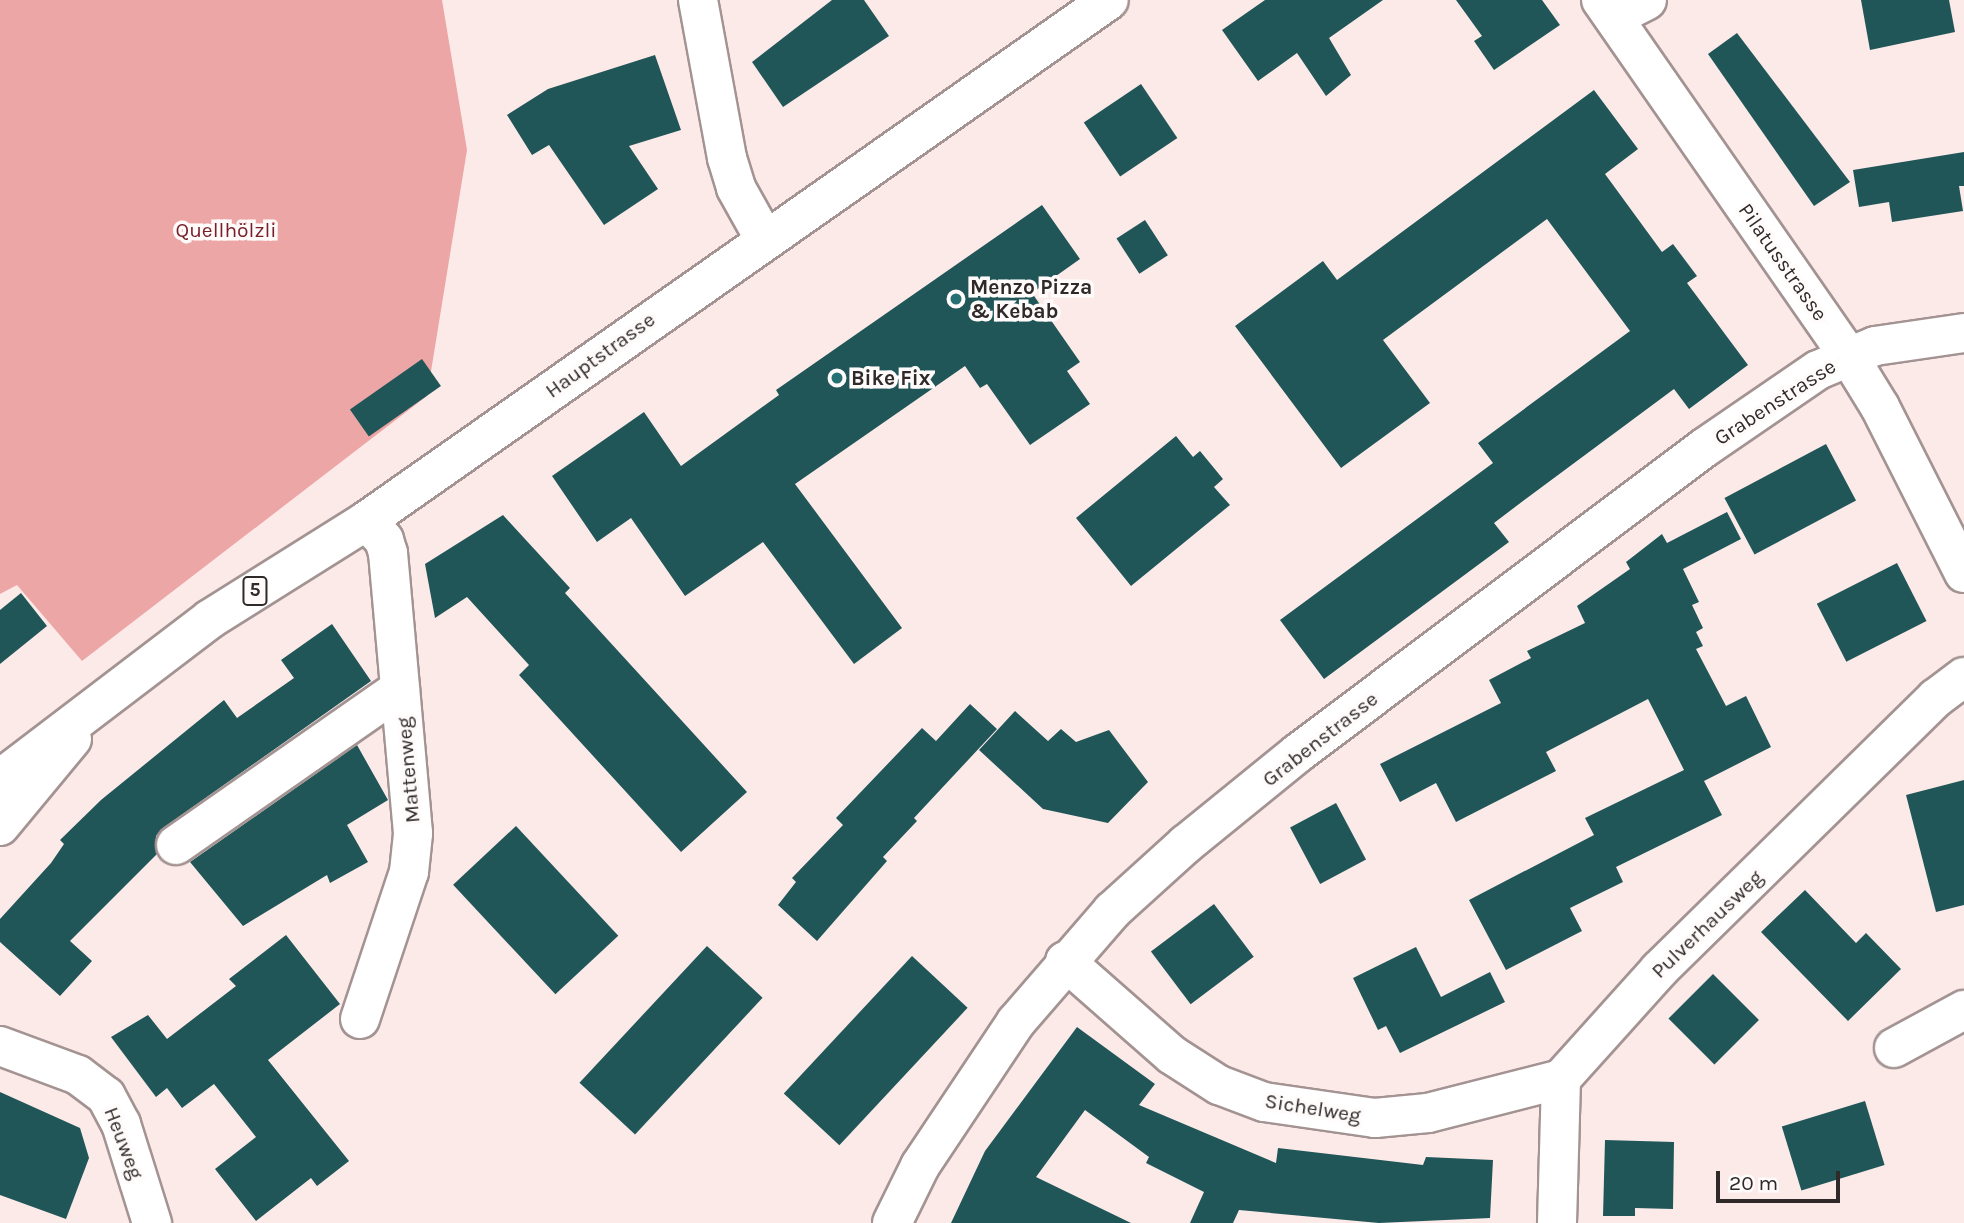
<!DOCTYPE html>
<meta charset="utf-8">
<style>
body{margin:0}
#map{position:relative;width:1964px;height:1223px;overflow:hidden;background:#fceae9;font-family:Karla,sans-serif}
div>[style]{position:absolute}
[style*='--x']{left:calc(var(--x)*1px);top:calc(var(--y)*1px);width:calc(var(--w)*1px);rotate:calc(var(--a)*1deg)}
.green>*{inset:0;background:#eda6a6}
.building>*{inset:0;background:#215658;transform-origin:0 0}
.roads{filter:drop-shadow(2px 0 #a39392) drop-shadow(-2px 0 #a39392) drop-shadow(0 2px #a39392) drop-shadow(0 -2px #a39392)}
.minor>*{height:38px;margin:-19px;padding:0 19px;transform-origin:19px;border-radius:19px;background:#fff}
.major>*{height:38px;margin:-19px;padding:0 19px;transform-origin:19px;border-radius:19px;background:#fff}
.dots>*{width:19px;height:19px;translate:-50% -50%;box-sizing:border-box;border:4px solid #fffbfb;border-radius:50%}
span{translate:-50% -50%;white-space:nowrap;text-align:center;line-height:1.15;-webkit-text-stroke:7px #fffbfb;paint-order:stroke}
.shield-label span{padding:2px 5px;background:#fffbfb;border:2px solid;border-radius:5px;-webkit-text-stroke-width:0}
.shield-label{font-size:19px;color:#2f2929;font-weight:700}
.park-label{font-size:21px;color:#771e28}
.street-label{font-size:21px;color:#2f2929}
.poi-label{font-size:21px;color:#2f2929;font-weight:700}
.left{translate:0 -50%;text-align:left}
.scale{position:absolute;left:1716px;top:1171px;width:124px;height:32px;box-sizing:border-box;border:4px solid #2f2929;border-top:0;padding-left:9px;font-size:21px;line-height:24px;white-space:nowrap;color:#2f2929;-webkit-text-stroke:5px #fffbfb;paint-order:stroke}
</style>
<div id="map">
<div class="green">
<i style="clip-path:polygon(0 0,442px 0,467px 150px,427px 396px,82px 661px,17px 585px,0 594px)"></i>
</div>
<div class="building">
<i style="clip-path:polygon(832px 0,864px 0,889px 36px,783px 107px,752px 62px)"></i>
<i style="clip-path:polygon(1265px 0,1383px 0,1329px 38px,1351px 75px,1326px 96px,1297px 53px,1258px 81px,1222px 30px)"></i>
<i style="clip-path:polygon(1456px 0,1542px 0,1560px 25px,1494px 70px,1474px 41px,1482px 36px)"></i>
<i style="clip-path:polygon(1861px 0,1949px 0,1955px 32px,1870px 50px)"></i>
<i style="clip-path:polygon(1737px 33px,1850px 182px,1814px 206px,1708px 54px)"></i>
<i style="clip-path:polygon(655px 55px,681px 130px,629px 146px,658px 189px,604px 225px,549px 145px,532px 155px,507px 115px,548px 89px)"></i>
<i style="left:1141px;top:84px;width:65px;height:69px;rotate:56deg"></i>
<i style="clip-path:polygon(1594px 90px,1638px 149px,1605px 174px,1662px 252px,1673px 244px,1697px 276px,1687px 283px,1748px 365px,1689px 409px,1674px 389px,1519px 504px,1494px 523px,1509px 542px,1324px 679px,1280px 620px,1493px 463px,1478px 443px,1630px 331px,1547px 219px,1383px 340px,1430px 403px,1341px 468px,1235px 326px,1323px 261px,1337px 280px)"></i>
<i style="clip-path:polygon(1964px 152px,1964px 186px,1959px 186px,1963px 211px,1892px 222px,1889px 202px,1859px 207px,1853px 170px)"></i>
<i style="clip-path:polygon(1042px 205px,1080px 259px,1032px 293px,1080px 362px,1067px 371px,1090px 404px,1030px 445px,987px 384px,980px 388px,965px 366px,795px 484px,902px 628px,854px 664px,763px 542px,685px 596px,631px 518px,597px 542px,552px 476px,644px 412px,681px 466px,779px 395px,776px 390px)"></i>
<i style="left:1145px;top:220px;width:42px;height:34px;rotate:57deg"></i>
<i style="left:422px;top:359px;width:33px;height:88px;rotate:55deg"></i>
<i style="clip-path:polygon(1176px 436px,1193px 457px,1200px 451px,1223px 479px,1214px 487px,1230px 505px,1131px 586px,1076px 518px)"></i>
<i style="left:1826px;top:444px;width:64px;height:115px;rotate:62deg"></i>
<i style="clip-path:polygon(1727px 512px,1741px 539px,1683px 569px,1699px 602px,1692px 605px,1703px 628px,1696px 632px,1703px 646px,1696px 649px,1726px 706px,1746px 696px,1771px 747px,1704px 781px,1722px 815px,1616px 867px,1623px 882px,1570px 908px,1582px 931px,1506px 970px,1469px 900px,1594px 835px,1585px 818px,1684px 770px,1648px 699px,1546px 752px,1556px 771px,1456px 822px,1436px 783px,1400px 802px,1380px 764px,1501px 703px,1489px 680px,1531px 658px,1527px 651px,1585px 623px,1577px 606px,1630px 569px,1626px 562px,1662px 534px,1667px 543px)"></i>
<i style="clip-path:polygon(503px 515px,570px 588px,565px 593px,747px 792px,681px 852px,519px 675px,529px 665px,467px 597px,435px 618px,425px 564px)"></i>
<i style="left:1897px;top:563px;width:65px;height:90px;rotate:63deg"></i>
<i style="clip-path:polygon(21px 593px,47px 626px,0 664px,0 610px)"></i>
<i style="clip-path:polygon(332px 624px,371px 681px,163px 828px,156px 836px,157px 854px,70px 941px,92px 961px,60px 996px,0 942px,0 919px,51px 863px,64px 844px,60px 840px,101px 800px,224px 700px,237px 718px,294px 678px,281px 660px)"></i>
<i style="clip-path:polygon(970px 704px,997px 729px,914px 818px,917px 821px,883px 857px,887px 861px,817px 941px,778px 905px,796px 882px,792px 878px,843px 825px,836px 818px,922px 728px,936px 741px)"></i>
<i style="clip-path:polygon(1015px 711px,1048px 741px,1061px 729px,1076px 742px,1109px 730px,1148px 782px,1108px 823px,1043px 809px,979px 750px)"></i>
<i style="clip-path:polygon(357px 745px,388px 800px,347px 825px,368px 862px,330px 883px,327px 875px,243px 926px,190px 862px)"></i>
<i style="clip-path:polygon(1964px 780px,1964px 905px,1936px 912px,1906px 795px)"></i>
<i style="left:1336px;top:803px;width:64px;height:52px;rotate:62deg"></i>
<i style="left:516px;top:826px;width:150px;height:86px;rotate:47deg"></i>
<i style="clip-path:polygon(1805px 890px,1856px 943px,1866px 933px,1901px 969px,1848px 1021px,1761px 932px)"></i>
<i style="left:1214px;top:904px;width:66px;height:79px;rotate:53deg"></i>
<i style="clip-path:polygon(286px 935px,340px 1004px,268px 1060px,349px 1161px,317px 1186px,311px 1178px,256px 1221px,215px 1169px,256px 1137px,214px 1084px,182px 1108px,167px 1088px,156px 1097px,111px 1037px,148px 1015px,167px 1039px,236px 986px,229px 979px)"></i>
<i style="left:707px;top:946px;width:76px;height:187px;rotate:43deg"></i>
<i style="clip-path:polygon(1416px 947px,1441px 997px,1490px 972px,1505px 1002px,1400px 1053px,1386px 1026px,1378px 1030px,1353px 978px)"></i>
<i style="left:912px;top:956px;width:76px;height:188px;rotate:43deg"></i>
<i style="left:1713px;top:974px;width:65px;height:63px;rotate:45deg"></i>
<i style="clip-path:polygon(1077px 1027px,1155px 1084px,1139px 1105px,1276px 1163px,1278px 1148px,1423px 1165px,1426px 1157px,1493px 1160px,1490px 1218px,1379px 1223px,1239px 1210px,1233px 1223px,1190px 1223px,1204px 1192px,1146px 1163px,1149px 1157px,1085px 1110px,1036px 1177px,1131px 1223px,951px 1223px,985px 1151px)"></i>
<i style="clip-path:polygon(0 1092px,80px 1128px,89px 1158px,66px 1219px,0 1195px)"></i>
<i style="left:1865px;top:1101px;width:67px;height:87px;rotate:73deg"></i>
<i style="clip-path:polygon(1605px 1140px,1674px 1142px,1673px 1209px,1635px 1208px,1635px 1216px,1603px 1216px)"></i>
</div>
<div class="roads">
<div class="minor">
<i style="--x:698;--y:0;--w:161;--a:79.6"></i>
<i style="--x:727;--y:158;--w:31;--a:73"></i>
<i style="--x:736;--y:188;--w:57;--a:60.8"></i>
<i style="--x:1601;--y:0;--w:432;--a:55.2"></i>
<i style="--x:1848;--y:355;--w:61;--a:58.4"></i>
<i style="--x:1880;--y:407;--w:186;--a:63.2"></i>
<i style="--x:1614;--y:17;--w:37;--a:-27"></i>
<i style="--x:176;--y:845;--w:273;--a:-34.9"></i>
<i style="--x:1065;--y:961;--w:142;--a:41.3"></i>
<i style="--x:1172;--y:1055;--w:56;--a:32.6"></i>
<i style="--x:1219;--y:1085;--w:48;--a:20.7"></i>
<i style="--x:1264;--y:1102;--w:112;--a:8.2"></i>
<i style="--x:1375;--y:1118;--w:53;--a:-5.4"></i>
<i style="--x:1428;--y:1113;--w:137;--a:-14.3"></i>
<i style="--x:360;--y:1019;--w:155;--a:-71.6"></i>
<i style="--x:409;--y:872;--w:39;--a:-84"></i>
<i style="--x:413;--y:833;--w:281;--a:-95.1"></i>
<i style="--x:388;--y:553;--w:14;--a:-107"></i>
<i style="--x:384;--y:540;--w:26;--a:-133"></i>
<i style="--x:0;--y:1046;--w:83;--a:20.4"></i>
<i style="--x:78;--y:1075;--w:35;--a:37"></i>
<i style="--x:106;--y:1096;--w:32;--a:62"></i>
<i style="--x:121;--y:1124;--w:104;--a:72.6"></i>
<i style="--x:1894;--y:1048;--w:80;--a:-28.5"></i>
<i style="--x:892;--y:1223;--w:64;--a:-63.8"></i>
<i style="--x:920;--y:1166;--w:173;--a:-56.3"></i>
<i style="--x:1016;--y:1022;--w:147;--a:-49.1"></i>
<i style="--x:1112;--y:911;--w:100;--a:-42.2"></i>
<i style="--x:1186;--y:844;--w:144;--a:-39.1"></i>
<i style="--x:1298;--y:753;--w:508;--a:-36.92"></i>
<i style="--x:1704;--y:448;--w:138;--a:-34.4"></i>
<i style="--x:1818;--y:370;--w:62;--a:-22.8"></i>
<i style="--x:1875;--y:346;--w:90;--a:-8.3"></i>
<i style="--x:1557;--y:1223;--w:144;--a:-88.4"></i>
<i style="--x:1561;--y:1079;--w:147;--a:-48"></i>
<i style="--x:1659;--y:970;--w:388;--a:-44.5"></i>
<i style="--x:1936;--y:698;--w:35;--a:-37"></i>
</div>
<div class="major">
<i style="--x:0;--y:779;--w:264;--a:-37.3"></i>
<i style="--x:210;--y:619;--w:184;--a:-32.1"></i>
<i style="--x:366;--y:521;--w:907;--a:-35.04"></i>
<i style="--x:0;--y:826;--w:113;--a:-50.4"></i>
</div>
</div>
<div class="dots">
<i style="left:956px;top:299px;background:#257073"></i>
<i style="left:837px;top:378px;background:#257073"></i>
</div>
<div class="shield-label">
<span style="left:255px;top:591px">5</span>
</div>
<div class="park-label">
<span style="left:226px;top:230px">Quellhölzli</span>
</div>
<div class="street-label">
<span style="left:1783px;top:262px;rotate:55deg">Pilatusstrasse</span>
<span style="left:600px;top:355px;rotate:-36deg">Hauptstrasse</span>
<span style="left:1775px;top:402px;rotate:-33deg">Grabenstrasse</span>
<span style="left:1320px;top:739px;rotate:-38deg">Grabenstrasse</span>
<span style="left:408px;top:770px;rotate:-95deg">Mattenweg</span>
<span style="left:1707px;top:924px;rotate:-44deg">Pulverhausweg</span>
<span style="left:1313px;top:1108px;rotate:9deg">Sichelweg</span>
<span style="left:124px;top:1143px;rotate:69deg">Heuweg</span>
</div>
<div class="poi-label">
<span class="left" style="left:970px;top:299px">Menzo Pizza<br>&amp; Kebab</span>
<span class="left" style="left:851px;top:378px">Bike Fix</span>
</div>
<div class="scale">20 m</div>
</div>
